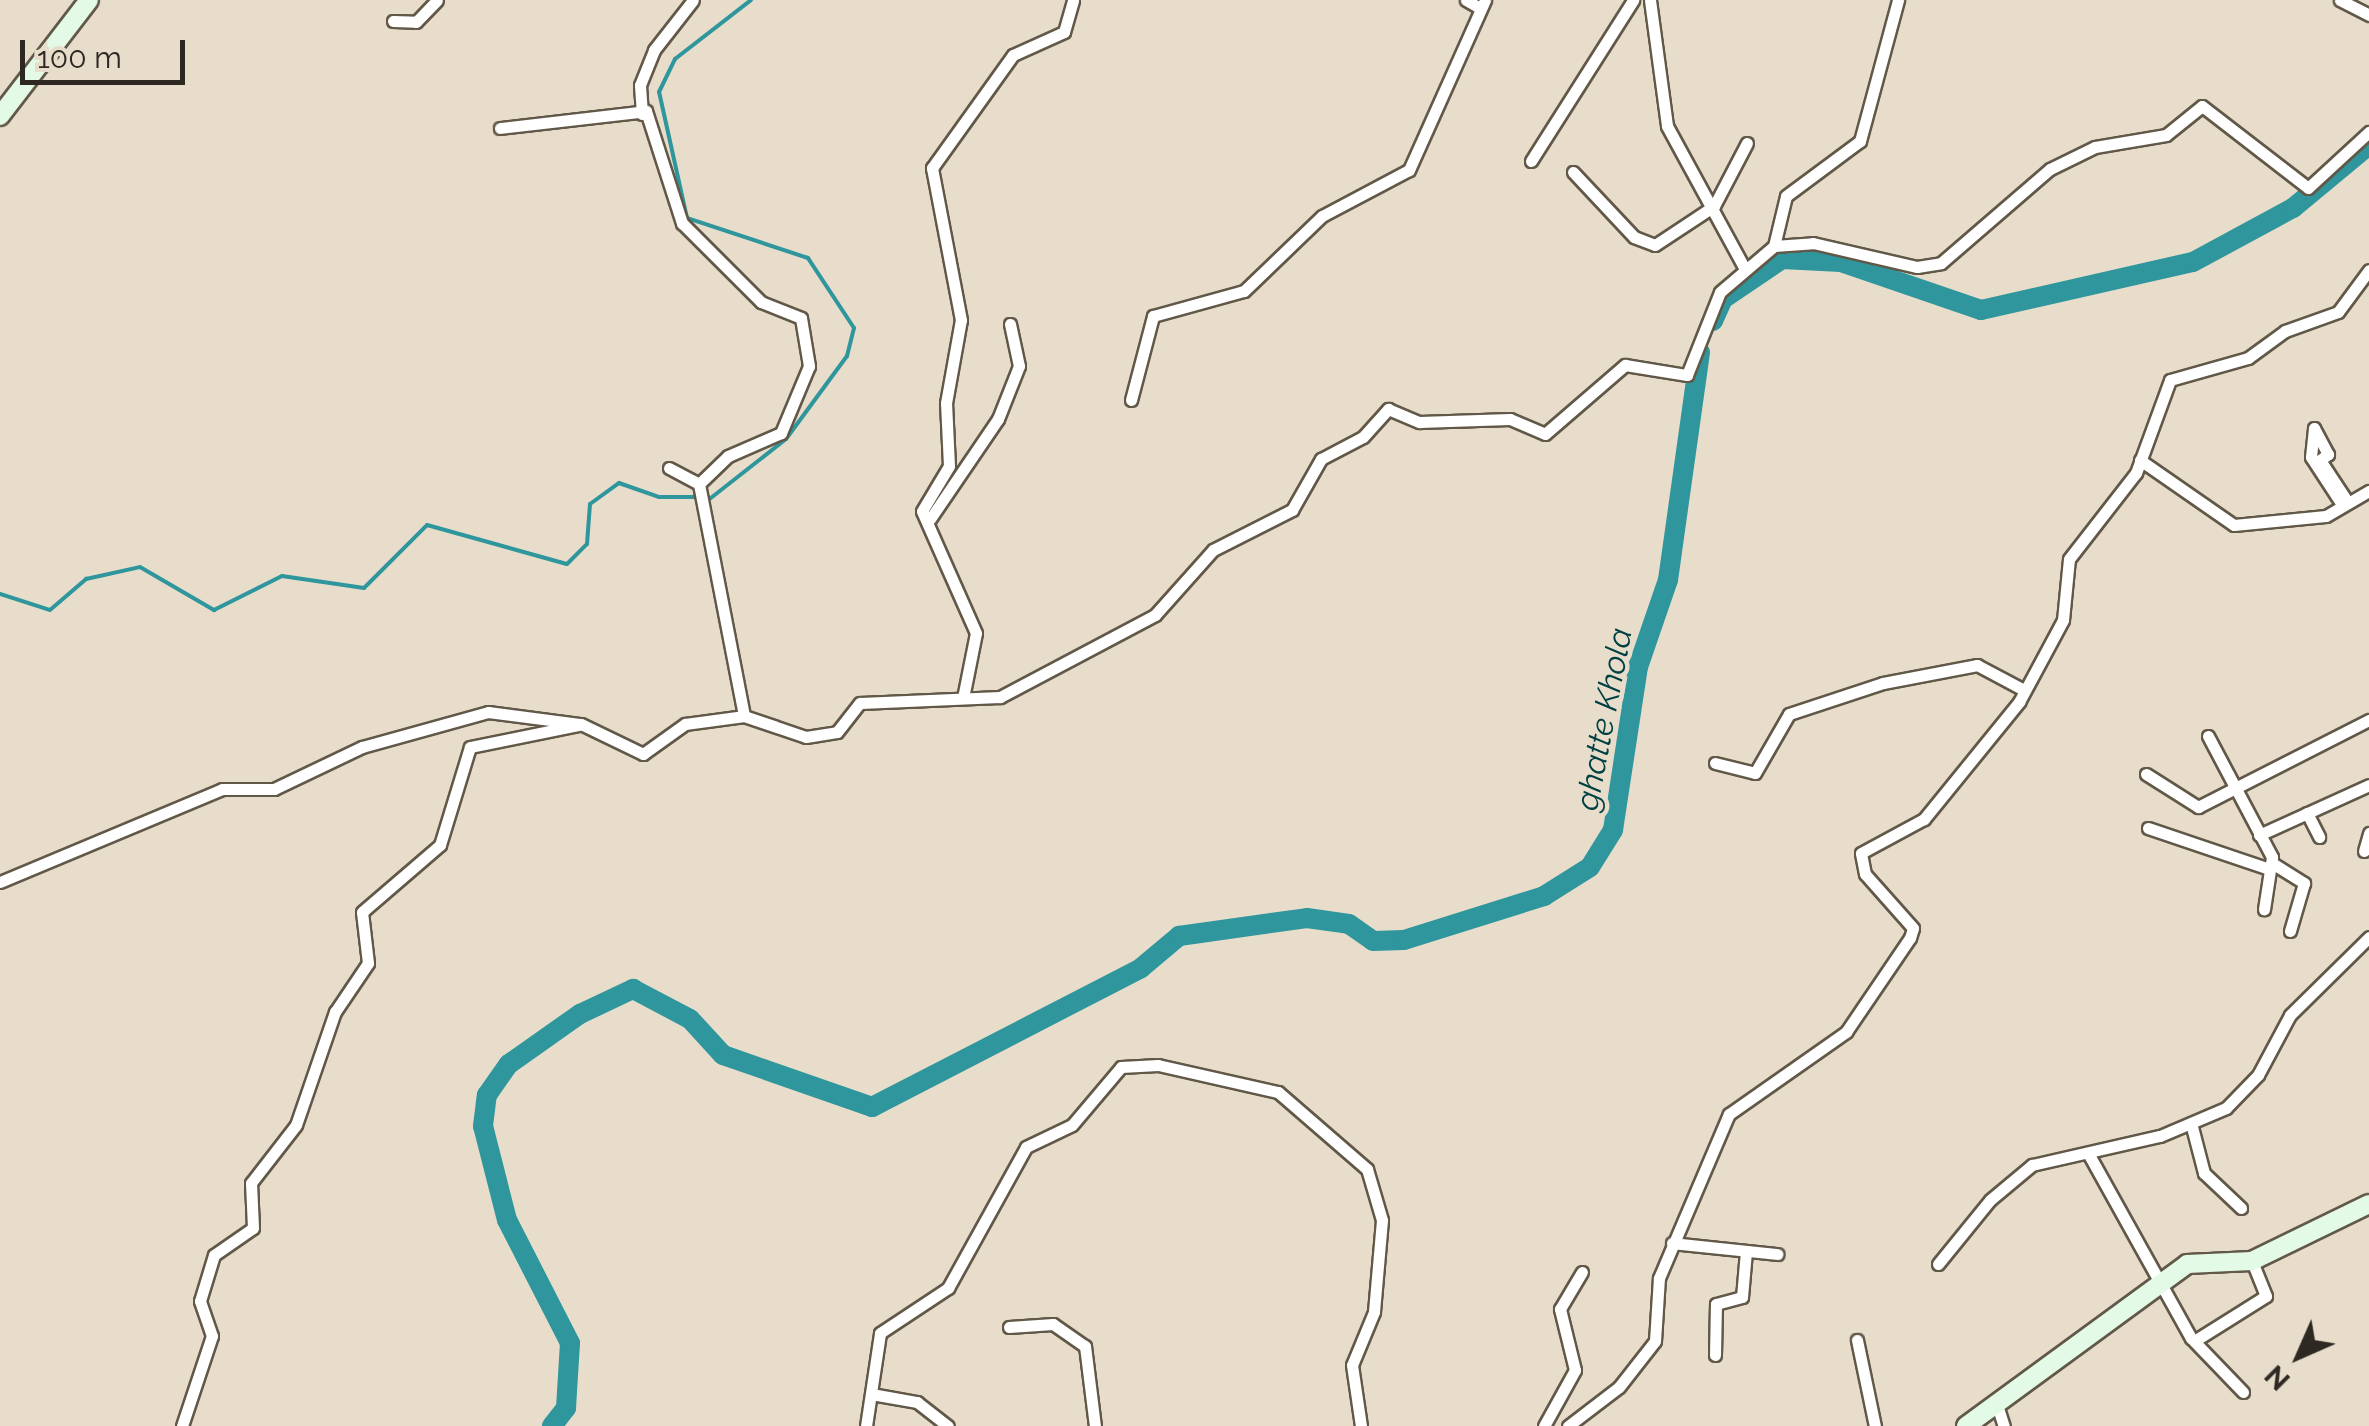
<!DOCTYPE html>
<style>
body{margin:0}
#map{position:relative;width:2369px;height:1426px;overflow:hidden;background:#e8ddcb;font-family:Raleway,sans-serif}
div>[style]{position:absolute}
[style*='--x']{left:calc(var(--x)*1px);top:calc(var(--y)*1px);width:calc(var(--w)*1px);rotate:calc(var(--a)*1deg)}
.stream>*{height:4px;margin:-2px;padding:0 2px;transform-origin:2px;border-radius:2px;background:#2e969c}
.river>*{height:20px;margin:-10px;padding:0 10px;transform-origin:10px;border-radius:10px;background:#2e969c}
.roads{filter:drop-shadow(2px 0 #615848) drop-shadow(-2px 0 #615848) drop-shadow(0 2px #615848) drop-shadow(0 -2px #615848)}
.street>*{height:11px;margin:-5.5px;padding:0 5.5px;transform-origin:5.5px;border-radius:5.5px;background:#fff}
.secondary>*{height:18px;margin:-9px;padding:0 9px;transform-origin:9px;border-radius:9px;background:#e3fae6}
span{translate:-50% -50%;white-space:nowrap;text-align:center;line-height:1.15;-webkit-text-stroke:9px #e8ddcb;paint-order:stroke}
.water-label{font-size:32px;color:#004043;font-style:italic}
.north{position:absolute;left:2249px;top:1306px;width:100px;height:100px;-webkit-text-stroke:8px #e8ddcb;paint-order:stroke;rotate:225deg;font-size:28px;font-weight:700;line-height:40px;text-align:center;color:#2d2922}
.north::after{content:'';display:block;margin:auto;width:35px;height:45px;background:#2d2922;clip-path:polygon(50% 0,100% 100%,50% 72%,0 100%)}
.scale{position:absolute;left:20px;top:40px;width:165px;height:45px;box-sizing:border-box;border:5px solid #2d2922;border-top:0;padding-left:12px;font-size:30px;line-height:35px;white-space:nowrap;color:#2d2922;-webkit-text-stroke:8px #e8ddcb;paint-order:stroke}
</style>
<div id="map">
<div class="stream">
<i style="--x:707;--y:501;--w:100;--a:-38.1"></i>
<i style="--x:786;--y:439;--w:103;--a:-53.7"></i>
<i style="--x:847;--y:356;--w:29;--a:-76"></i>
<i style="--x:854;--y:328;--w:84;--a:-123.3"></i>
<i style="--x:808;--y:258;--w:127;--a:-161.7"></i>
<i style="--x:687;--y:218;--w:129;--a:-102.5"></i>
<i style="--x:659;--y:92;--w:37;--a:-64"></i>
<i style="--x:675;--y:59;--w:96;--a:-37.8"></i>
<i style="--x:0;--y:594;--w:52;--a:17.7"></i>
<i style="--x:50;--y:610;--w:48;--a:-40.7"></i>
<i style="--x:86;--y:579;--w:55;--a:-12.5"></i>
<i style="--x:140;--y:567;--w:86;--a:30.2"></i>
<i style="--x:214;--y:610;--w:76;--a:-26.6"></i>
<i style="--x:282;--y:576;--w:83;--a:8.3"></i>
<i style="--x:364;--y:588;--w:89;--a:-45"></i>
<i style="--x:427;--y:525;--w:145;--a:15.6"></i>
<i style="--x:567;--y:564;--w:28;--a:-45"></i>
<i style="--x:587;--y:544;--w:40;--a:-85.7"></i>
<i style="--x:590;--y:504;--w:36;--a:-36"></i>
<i style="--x:619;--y:483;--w:42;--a:19.3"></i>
<i style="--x:659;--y:497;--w:39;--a:0"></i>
</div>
<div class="river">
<i style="--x:1713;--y:321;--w:24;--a:-66"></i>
<i style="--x:1723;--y:299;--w:71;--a:-34.1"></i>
<i style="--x:1782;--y:259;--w:59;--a:2.9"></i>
<i style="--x:1841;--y:262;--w:148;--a:18.9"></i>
<i style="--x:1981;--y:310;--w:217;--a:-12.8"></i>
<i style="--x:2193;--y:262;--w:114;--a:-28.4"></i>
<i style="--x:2293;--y:208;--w:99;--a:-39.7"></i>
<i style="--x:552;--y:1426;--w:23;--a:-52"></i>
<i style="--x:566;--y:1408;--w:65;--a:-86.5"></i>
<i style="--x:570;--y:1343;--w:138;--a:-117.1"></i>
<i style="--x:507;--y:1220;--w:97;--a:-104.3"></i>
<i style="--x:483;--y:1126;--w:31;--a:-83"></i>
<i style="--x:487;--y:1095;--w:38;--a:-55"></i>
<i style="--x:509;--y:1064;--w:87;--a:-35.2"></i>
<i style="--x:580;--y:1014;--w:59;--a:-25.3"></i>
<i style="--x:633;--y:989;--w:64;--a:27.8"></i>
<i style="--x:690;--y:1019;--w:49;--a:47.5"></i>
<i style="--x:723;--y:1055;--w:158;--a:19.2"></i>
<i style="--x:872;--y:1107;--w:303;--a:-27.3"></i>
<i style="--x:1141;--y:968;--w:50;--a:-40.1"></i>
<i style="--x:1179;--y:936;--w:129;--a:-8"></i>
<i style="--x:1307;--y:918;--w:42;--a:8.1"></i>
<i style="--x:1349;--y:924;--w:29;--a:35"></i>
<i style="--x:1373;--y:941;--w:31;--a:-2"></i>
<i style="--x:1404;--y:940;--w:147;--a:-17.4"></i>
<i style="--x:1544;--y:896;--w:54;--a:-32.2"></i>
<i style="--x:1590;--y:867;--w:44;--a:-58.1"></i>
<i style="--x:1613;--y:830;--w:165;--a:-81.3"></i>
<i style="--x:1638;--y:667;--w:92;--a:-71"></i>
<i style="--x:1668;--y:580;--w:230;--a:-82"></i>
</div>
<div class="roads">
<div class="street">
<i style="--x:1466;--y:0;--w:16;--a:30"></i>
<i style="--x:1650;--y:0;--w:127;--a:82.3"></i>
<i style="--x:1667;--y:126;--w:161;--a:61.4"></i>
<i style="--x:2340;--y:0;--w:33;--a:27"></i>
<i style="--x:393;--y:21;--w:23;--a:2"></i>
<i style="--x:416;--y:22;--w:30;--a:-46"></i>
<i style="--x:642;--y:114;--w:29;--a:-94"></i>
<i style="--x:640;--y:85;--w:38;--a:-68"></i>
<i style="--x:654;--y:50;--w:63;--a:-52"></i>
<i style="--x:500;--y:128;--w:147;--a:-6.6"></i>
<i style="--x:646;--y:111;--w:118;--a:72.2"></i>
<i style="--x:682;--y:223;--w:112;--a:45"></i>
<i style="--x:761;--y:302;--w:43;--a:21.8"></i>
<i style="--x:801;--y:318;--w:49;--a:80.5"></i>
<i style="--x:809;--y:366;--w:73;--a:112.7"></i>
<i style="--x:781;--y:433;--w:58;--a:156.5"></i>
<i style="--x:728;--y:456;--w:40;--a:136"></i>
<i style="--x:1531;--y:161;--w:191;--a:-57.6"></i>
<i style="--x:1573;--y:172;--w:89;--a:46.8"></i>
<i style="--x:1634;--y:237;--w:22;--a:21"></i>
<i style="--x:1655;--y:245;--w:71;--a:-33.5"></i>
<i style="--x:1714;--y:206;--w:71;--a:-62.4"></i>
<i style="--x:1774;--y:246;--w:51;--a:-76.5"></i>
<i style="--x:1786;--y:196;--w:92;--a:-36.6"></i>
<i style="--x:1860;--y:141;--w:146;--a:-74.9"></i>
<i style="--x:1131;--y:400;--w:87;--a:-75.3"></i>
<i style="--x:1153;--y:316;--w:94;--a:-15.4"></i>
<i style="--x:1244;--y:291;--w:108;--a:-43.9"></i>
<i style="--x:1322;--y:216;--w:98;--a:-27.9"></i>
<i style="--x:1409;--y:170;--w:186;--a:-65.9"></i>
<i style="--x:2140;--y:460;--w:114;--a:34.7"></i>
<i style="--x:2234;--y:525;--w:92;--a:-5.6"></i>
<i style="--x:2326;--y:516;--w:50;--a:-30.2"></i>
<i style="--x:669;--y:468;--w:34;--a:28"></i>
<i style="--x:699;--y:484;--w:236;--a:79"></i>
<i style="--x:2341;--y:503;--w:55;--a:-123.1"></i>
<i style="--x:2311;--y:457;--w:29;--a:-84"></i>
<i style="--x:2314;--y:428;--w:30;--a:62"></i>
<i style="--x:2328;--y:454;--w:10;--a:143"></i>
<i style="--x:2320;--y:460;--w:45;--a:56.7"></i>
<i style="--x:930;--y:519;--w:121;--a:-55.8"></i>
<i style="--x:998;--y:419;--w:57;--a:-68.4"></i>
<i style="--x:1019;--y:366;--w:43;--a:-102.1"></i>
<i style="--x:963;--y:698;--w:66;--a:-78.7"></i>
<i style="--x:976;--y:633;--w:133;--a:-113.9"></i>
<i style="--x:922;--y:511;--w:52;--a:-59"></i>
<i style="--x:949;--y:466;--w:63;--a:-92.7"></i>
<i style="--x:946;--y:403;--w:84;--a:-79.8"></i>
<i style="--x:961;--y:320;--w:155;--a:-100.8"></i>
<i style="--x:932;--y:168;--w:139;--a:-54.4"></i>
<i style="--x:1013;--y:55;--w:56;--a:-24.3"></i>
<i style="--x:1064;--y:32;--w:33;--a:-74"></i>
<i style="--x:2208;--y:736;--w:137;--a:62.1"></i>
<i style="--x:2272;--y:857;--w:53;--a:98.7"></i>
<i style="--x:1715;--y:763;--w:41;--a:14"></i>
<i style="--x:1755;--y:773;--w:68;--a:-60"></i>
<i style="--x:1789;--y:714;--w:99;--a:-18.3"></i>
<i style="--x:1883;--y:683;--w:96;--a:-10.8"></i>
<i style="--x:1977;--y:665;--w:53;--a:28"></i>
<i style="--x:2146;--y:774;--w:62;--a:32.4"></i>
<i style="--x:2198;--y:807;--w:192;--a:-27"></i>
<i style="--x:2307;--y:813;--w:27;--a:63"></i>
<i style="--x:2148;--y:828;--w:125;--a:18.7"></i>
<i style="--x:2259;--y:835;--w:121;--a:-24.4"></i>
<i style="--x:2364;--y:851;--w:19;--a:-74"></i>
<i style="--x:2272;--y:863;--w:38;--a:32"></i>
<i style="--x:2304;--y:883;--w:50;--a:106.3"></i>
<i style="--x:0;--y:882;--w:241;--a:-22.7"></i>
<i style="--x:222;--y:789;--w:52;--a:0"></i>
<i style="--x:274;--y:789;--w:98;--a:-25.5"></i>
<i style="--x:362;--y:747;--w:131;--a:-15.5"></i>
<i style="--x:488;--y:712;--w:94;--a:7.4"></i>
<i style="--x:581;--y:724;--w:69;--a:25.8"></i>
<i style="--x:643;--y:754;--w:52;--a:-35.5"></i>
<i style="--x:685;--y:724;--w:60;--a:-7.7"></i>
<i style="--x:744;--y:716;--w:65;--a:18.7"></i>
<i style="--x:806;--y:737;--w:31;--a:-9"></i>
<i style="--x:837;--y:732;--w:37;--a:-52"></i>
<i style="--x:860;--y:703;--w:140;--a:-2.5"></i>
<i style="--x:1000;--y:697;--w:175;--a:-27.9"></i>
<i style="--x:1155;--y:615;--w:87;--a:-48.3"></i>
<i style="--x:1213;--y:550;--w:89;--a:-26.9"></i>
<i style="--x:1292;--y:510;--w:59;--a:-60.4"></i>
<i style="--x:1321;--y:459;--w:47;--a:-27.6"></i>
<i style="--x:1363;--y:437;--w:38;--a:-48"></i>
<i style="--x:1388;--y:409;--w:34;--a:23"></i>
<i style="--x:1419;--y:422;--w:91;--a:-1.9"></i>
<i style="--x:1510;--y:419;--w:38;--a:23"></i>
<i style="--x:1545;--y:434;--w:106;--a:-40.8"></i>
<i style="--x:1625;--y:365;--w:63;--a:9.2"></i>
<i style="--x:1687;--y:375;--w:89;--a:-68.3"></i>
<i style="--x:1720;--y:292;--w:71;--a:-40.4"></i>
<i style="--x:1774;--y:246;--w:39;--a:-4"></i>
<i style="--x:1813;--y:243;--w:107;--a:13"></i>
<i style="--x:1917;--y:267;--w:24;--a:-9"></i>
<i style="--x:1941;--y:263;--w:144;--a:-40.8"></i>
<i style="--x:2050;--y:169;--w:50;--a:-26.1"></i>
<i style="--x:2095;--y:147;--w:72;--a:-9.6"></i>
<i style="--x:2166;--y:135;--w:46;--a:-38.9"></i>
<i style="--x:2202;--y:106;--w:134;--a:37.7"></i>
<i style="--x:2308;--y:188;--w:83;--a:-42.6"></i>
<i style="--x:2191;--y:1123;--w:52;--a:75.4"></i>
<i style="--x:2204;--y:1173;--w:51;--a:43.4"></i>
<i style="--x:2088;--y:1153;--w:212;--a:60.9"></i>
<i style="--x:2191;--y:1338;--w:75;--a:46.1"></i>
<i style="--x:1672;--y:1243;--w:106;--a:6"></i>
<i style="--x:1938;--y:1264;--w:82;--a:-50.9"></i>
<i style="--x:1990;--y:1200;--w:55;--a:-39.8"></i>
<i style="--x:2032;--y:1165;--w:131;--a:-12.8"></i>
<i style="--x:2160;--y:1136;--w:72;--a:-23"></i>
<i style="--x:2226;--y:1108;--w:46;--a:-45.9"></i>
<i style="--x:2258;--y:1075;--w:68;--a:-61.9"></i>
<i style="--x:2290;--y:1015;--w:111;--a:-44.6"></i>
<i style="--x:1009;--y:1327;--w:44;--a:-3.9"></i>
<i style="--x:1053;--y:1324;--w:39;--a:35"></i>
<i style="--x:1085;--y:1346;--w:81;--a:82.9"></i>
<i style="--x:2199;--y:1338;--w:79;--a:-32.1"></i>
<i style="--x:2266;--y:1296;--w:38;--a:-112"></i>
<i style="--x:1857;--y:1340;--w:88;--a:78.2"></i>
<i style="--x:1715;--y:1355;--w:51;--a:-88.9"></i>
<i style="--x:1716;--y:1304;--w:27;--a:-15"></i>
<i style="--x:1742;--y:1297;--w:46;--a:-85"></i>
<i style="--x:877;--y:1395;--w:41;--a:9.9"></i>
<i style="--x:917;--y:1402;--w:39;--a:38"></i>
<i style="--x:1996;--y:1402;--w:25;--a:72"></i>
<i style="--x:182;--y:1426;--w:95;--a:-71.6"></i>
<i style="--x:212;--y:1336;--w:37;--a:-109"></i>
<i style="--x:200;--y:1301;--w:48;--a:-73.1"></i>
<i style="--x:214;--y:1255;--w:47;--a:-34.7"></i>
<i style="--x:253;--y:1228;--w:45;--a:-92.5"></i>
<i style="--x:251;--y:1183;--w:73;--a:-52.2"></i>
<i style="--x:296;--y:1125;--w:120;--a:-71"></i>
<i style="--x:335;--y:1012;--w:59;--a:-56"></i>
<i style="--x:368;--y:963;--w:51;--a:-96.7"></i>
<i style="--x:362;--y:912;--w:103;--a:-40.7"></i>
<i style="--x:440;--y:845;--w:102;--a:-73"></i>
<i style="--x:470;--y:747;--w:111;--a:-11.4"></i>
<i style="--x:866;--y:1426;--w:94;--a:-81.4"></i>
<i style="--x:880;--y:1333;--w:82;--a:-33.5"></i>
<i style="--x:948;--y:1288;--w:161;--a:-61"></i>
<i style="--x:1026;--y:1147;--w:51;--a:-25.6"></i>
<i style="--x:1072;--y:1125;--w:76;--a:-49.8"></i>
<i style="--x:1121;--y:1067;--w:37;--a:-3"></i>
<i style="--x:1158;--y:1065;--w:123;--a:12.7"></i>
<i style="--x:1278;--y:1092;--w:118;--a:40.9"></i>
<i style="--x:1367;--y:1169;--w:53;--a:73.6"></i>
<i style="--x:1382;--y:1220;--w:92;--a:95"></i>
<i style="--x:1374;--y:1312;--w:57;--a:112.5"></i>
<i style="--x:1352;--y:1365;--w:62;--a:81.6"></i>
<i style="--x:1544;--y:1426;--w:64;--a:-61"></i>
<i style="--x:1575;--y:1370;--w:63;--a:-103.8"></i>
<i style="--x:1560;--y:1309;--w:43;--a:-59.3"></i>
<i style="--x:1568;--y:1426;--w:64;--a:-37.4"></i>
<i style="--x:1619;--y:1387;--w:58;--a:-52"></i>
<i style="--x:1655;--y:1341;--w:63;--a:-86.4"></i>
<i style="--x:1659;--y:1278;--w:178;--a:-66.9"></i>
<i style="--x:1729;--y:1114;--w:143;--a:-35"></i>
<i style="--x:1846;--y:1032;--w:114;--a:-55.8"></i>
<i style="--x:1910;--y:938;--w:10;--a:-73"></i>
<i style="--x:1913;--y:928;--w:72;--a:-131.6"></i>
<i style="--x:1865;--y:874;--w:21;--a:-101"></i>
<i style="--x:1861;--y:853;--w:72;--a:-28.4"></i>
<i style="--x:1924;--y:819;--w:151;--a:-50.9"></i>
<i style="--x:2019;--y:702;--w:93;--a:-61.8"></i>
<i style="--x:2063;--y:620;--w:61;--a:-84.4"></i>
<i style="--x:2069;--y:559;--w:109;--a:-52.1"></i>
<i style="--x:2136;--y:473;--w:99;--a:-69.9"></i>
<i style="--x:2170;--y:380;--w:81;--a:-15.8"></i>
<i style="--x:2248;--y:358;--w:46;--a:-36.1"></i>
<i style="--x:2285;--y:331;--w:56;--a:-19.7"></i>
<i style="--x:2338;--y:312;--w:52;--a:-53.6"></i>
</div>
<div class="secondary">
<i style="--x:0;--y:116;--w:146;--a:-52.5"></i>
<i style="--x:1966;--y:1426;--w:274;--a:-36.2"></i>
<i style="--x:2187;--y:1264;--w:65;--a:-2.6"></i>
<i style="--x:2252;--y:1261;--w:130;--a:-26"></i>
</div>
</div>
<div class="water-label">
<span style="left:1604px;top:719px;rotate:-79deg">ghatte Khola</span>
</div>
<div class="north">N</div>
<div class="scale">100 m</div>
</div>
